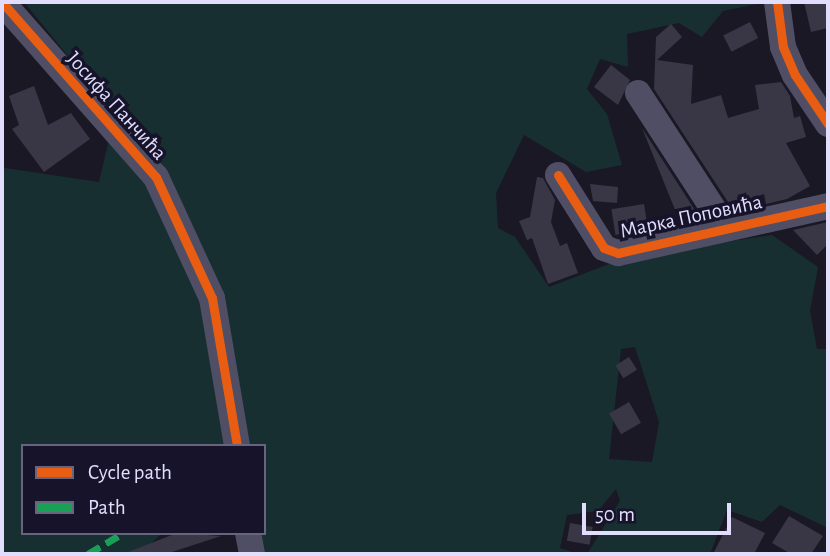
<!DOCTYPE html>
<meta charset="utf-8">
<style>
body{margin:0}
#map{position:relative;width:830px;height:556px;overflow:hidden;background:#1a1825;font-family:"Alegreya Sans",sans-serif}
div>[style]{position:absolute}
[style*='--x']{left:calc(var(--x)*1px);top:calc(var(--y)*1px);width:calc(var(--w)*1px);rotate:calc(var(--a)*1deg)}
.green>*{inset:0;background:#172f30}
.building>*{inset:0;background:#393746;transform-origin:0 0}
.minor>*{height:26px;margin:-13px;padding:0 13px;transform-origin:13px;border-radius:13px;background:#4f4e64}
.quiet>*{height:7px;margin-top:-3.5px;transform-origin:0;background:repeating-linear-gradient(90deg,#1a9f57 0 14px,transparent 0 21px)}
.cycleway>*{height:9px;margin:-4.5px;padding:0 4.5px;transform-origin:4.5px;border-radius:4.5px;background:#e95d12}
span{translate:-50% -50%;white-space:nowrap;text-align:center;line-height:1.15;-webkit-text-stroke:7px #16132a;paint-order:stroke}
.street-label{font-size:21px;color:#e1defd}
.frame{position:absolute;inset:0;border:4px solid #e1defd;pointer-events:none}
.legend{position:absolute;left:21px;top:444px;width:245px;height:91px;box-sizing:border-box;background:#16132a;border:2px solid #67647e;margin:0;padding:9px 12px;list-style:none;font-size:21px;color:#e1defd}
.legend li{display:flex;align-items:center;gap:14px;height:35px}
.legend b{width:35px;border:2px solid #67647e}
.scale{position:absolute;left:582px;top:503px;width:149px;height:32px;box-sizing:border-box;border:4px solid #e1defd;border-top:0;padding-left:9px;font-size:21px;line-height:24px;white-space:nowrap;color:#e1defd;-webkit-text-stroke:5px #16132a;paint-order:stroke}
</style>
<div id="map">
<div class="green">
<i style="clip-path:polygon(evenodd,24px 2px,767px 2px,723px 11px,702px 37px,679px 23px,627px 34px,628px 67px,600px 59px,587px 89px,607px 114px,622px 165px,586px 172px,524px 135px,496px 193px,498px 228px,515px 237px,549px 287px,630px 256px,772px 235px,818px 267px,810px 311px,817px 349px,828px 349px,828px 528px,780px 505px,762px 522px,727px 510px,710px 554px,587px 554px,620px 501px,616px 489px,598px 511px,567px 515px,560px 548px,578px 554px,242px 554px,237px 533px,264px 533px,264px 446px,23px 446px,23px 533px,162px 533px,140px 554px,2px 554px,2px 164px,5px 168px,99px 182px,115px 114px,24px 2px,635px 347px,659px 422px,652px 462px,609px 459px,621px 349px,635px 347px)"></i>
</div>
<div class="building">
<i style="clip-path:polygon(804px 2px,828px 2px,828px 28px,811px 32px)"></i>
<i style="left:750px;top:22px;width:18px;height:30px;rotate:63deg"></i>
<i style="clip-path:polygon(671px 24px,682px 37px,657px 60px,693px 65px,691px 104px,721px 95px,728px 118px,759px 109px,755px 85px,781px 82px,790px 96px,794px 118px,800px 116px,806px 137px,786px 143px,810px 186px,787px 199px,766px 204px,764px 194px,730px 205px,654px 89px,656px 37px)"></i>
<i style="clip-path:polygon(611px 65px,630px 80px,618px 105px,594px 87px)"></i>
<i style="clip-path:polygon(34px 86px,48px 125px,71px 113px,90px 139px,44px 172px,12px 129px,19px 125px,9px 96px)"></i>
<i style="clip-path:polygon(642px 128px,698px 215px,680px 222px)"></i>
<i style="clip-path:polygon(537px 177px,543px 178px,555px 200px,551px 222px,560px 246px,567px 243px,578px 273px,548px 284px,532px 238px,527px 240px,519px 221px,530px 217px)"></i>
<i style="clip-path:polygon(590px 184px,618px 187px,617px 203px,593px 201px)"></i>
<i style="left:644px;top:204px;width:26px;height:33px;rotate:81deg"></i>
<i style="clip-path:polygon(828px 222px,828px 244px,817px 255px,793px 230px)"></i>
<i style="left:629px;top:357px;width:15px;height:16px;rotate:58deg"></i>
<i style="left:629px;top:402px;width:24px;height:23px;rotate:60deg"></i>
<i style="clip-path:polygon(789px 516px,823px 536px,811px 554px,791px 554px,772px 543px)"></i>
<i style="clip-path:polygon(732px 517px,765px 533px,754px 554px,713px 554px)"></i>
<i style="left:570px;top:523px;width:23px;height:18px;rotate:10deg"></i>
<i style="clip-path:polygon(177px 533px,221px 536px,166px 554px,123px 554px)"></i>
</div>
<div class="minor">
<i style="--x:2;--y:2;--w:233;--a:48.7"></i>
<i style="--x:156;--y:177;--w:133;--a:65.2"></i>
<i style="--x:212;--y:298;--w:150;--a:80.4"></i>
<i style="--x:777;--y:2;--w:45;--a:82.4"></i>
<i style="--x:783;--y:47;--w:30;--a:67"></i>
<i style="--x:795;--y:75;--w:59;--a:56"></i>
<i style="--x:638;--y:93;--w:160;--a:57"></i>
<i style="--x:558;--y:175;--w:86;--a:57.8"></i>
<i style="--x:604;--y:248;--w:15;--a:20"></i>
<i style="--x:618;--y:253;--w:215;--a:-12.6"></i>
<i style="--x:248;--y:533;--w:21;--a:79"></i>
</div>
<div class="quiet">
<i style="--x:88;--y:554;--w:41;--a:-31"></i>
</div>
<div class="cycleway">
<i style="--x:2;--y:2;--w:233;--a:48.7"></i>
<i style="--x:156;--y:177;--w:133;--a:65.2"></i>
<i style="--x:212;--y:298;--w:150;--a:80.4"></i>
<i style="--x:777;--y:2;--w:45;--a:82.4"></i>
<i style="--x:783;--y:47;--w:30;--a:67"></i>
<i style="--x:795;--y:75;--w:59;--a:56"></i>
<i style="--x:558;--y:175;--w:86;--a:57.8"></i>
<i style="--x:604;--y:248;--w:15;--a:20"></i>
<i style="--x:618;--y:253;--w:215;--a:-12.6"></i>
</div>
<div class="street-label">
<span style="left:116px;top:106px;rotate:48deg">Јосифа Панчића</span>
<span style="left:691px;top:217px;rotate:-12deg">Марка Поповића</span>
</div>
<div class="frame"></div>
<ul class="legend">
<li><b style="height:9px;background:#e95d12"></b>Cycle path</li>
<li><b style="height:9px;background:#1a9f57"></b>Path</li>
</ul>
<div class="scale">50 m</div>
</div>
